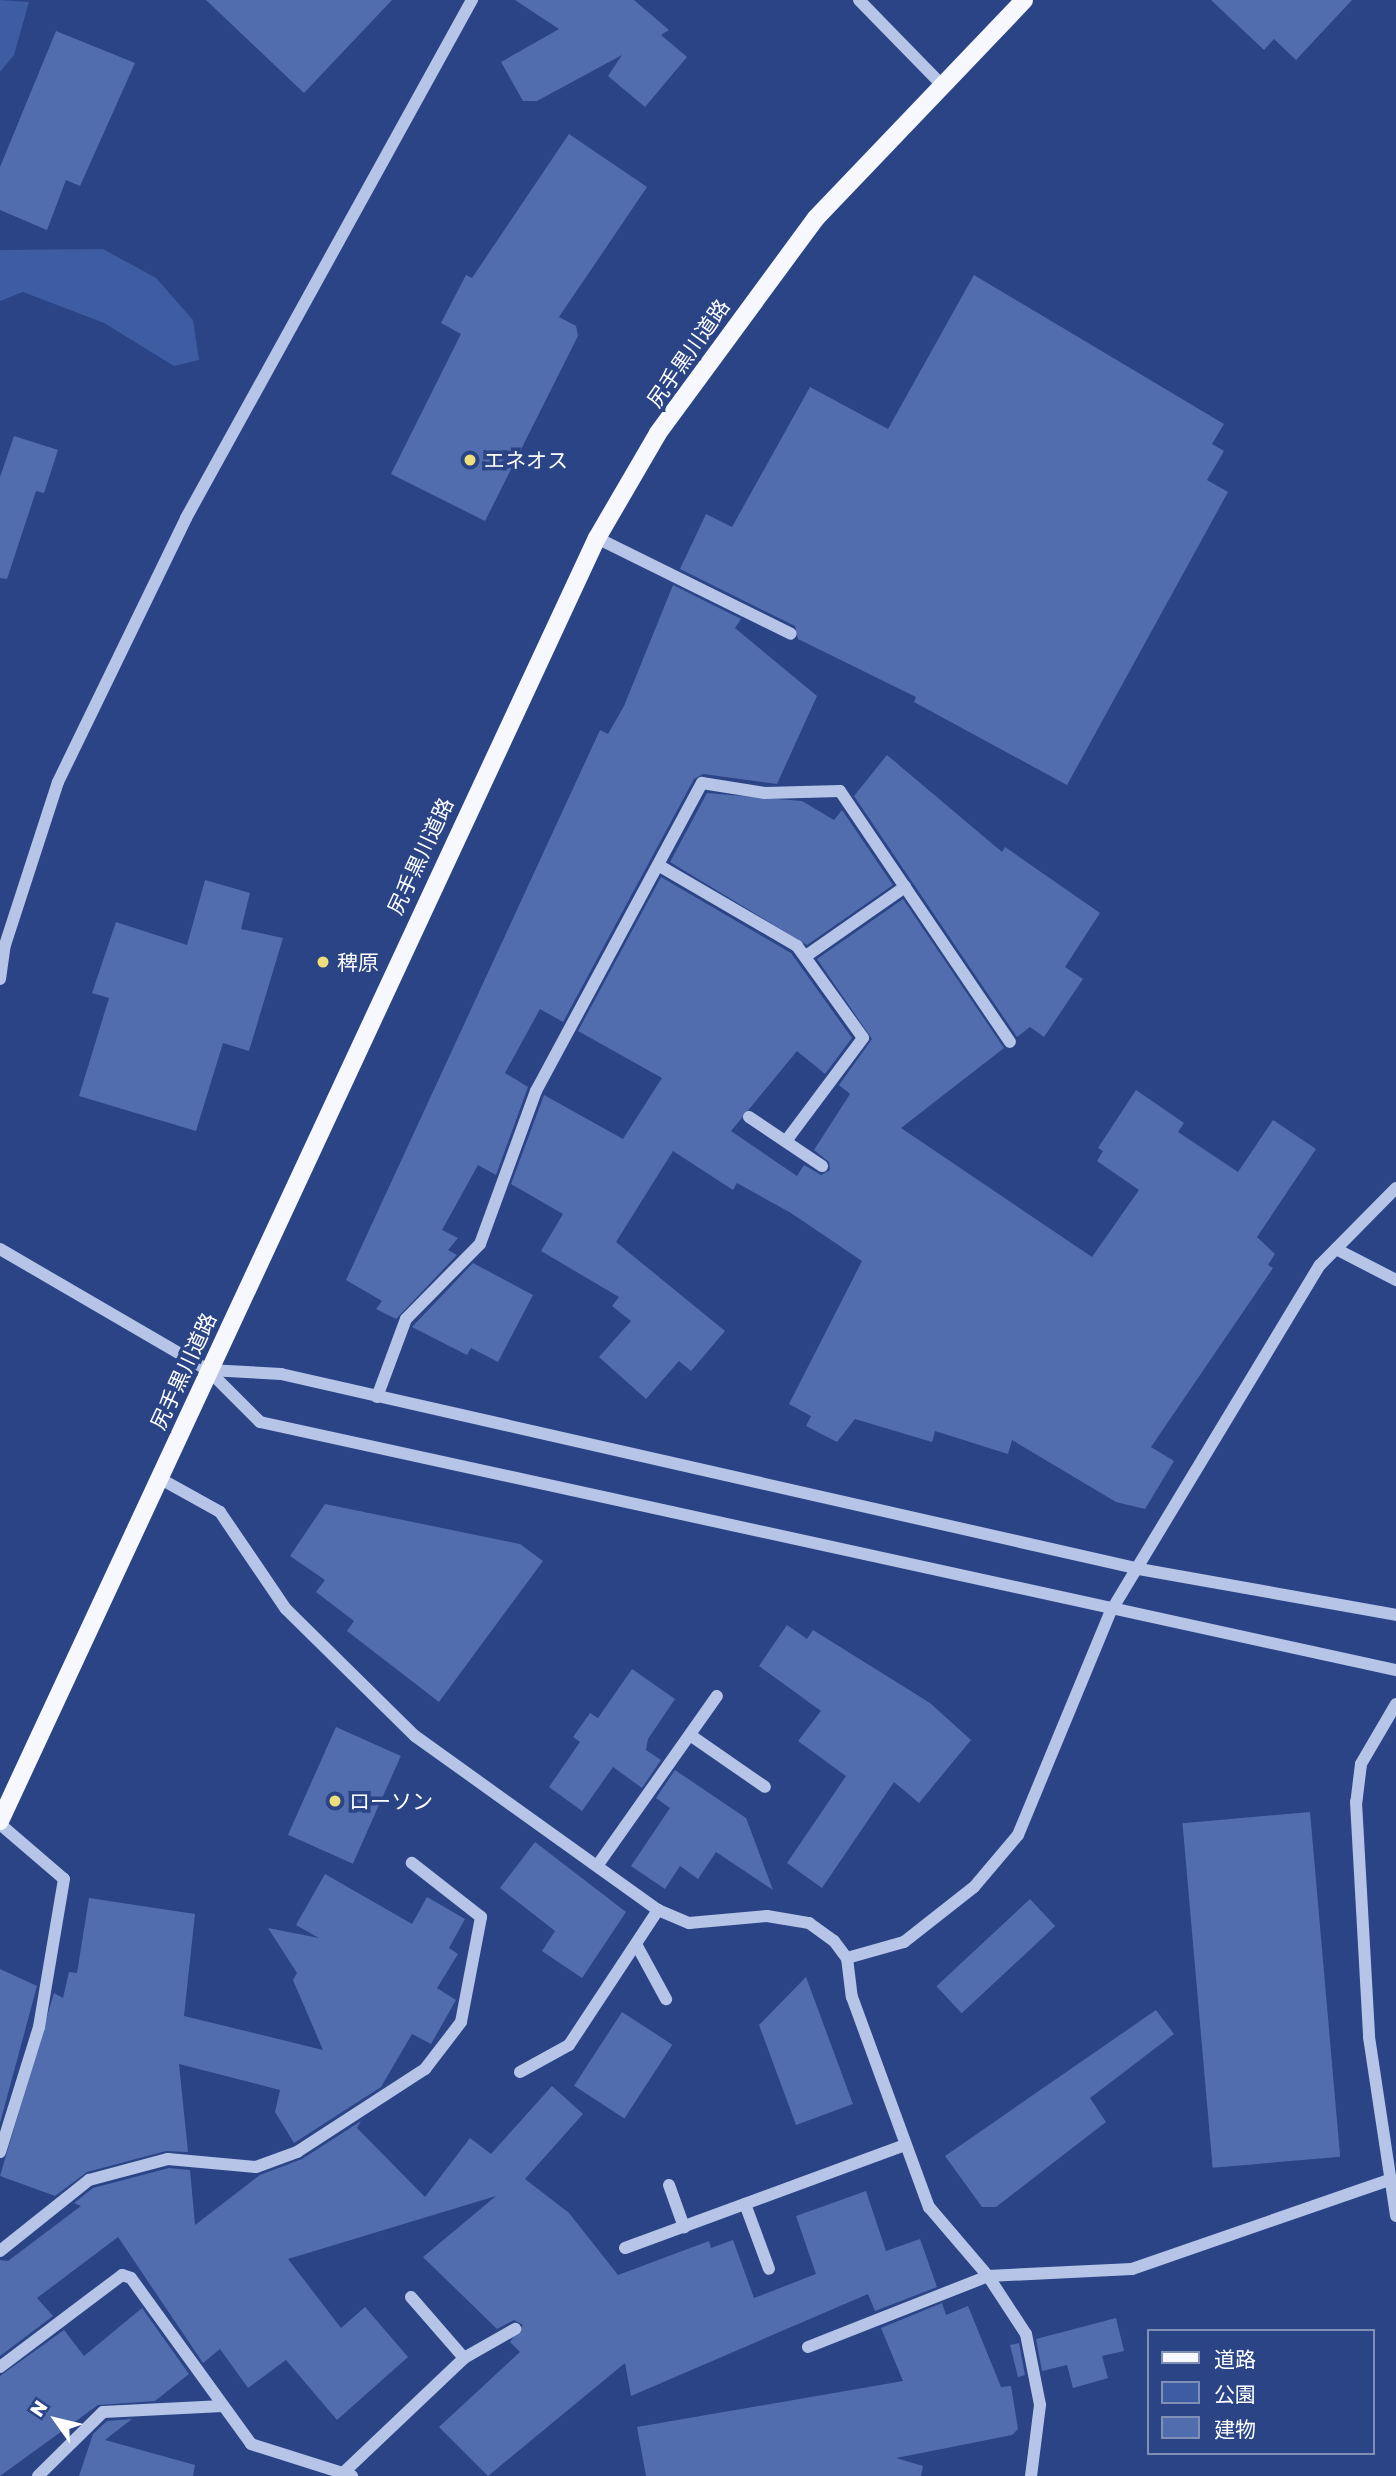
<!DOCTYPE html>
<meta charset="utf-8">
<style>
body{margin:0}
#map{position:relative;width:1396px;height:2476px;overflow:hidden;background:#2a4486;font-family:"Golos Text","Noto Sans JP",sans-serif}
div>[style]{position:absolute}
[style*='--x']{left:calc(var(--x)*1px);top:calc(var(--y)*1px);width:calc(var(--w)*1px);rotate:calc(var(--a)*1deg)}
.green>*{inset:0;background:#3e5ca2}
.building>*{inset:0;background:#526dad;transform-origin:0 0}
.minor>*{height:12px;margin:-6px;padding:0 6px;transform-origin:6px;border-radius:6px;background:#b5c4e7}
.major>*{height:18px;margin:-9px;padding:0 9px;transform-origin:9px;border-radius:9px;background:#f7f8fe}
.dots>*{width:19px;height:19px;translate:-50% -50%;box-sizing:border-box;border:4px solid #2a4486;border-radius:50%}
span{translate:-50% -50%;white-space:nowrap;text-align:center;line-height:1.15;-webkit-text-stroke:7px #2a4486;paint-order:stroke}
.street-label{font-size:21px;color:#fff}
.poi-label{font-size:21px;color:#fff}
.left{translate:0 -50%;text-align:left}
.legend{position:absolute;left:1147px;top:2329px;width:228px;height:126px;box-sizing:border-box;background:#2a4486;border:2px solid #7f8fb6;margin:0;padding:9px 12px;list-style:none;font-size:21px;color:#fff}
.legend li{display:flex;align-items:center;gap:14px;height:35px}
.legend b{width:35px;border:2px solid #7f8fb6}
.north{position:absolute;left:21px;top:2385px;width:70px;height:70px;-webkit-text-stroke:5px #2a4486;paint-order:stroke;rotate:304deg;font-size:19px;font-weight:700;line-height:28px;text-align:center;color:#fff}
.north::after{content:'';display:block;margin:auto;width:24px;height:32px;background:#fff;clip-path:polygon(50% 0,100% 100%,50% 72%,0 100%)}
</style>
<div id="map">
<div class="green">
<i style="clip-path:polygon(0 0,29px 2px,14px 55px,0 72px)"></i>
<i style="clip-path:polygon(103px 249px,156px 278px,193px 320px,199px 360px,174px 366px,104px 323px,23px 292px,0 301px,0 250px)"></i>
</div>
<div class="building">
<i style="clip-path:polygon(206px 0,392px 0,304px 93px)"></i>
<i style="clip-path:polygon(515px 0,634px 0,669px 30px,661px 35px,687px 57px,645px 107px,608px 76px,622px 55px,537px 101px,523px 101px,501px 62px,559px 29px)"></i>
<i style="clip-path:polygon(1211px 0,1352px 0,1296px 60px,1274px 39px,1264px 50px)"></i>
<i style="clip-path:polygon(56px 31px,135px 63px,80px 186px,66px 180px,47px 230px,0 210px,0 167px)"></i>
<i style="clip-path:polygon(569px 134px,647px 187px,559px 317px,576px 326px,578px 336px,485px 521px,391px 474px,461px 334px,441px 323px,466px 275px,472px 278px)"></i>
<i style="clip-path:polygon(974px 275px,1224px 424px,1212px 444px,1224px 451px,1207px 480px,1228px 492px,1067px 785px,914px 702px,916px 697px,798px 639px,795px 626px,680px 569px,706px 514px,732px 527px,810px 387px,888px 429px)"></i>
<i style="clip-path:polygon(14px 436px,58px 450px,44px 493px,36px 491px,7px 579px,0 578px,0 477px)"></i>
<i style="clip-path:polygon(673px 585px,741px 619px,735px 628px,817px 696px,777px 784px,703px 774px,694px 779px,563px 1022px,540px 1009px,505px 1073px,528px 1087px,496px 1175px,478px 1165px,442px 1230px,458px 1238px,448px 1250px,457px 1255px,396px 1319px,376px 1309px,382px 1301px,346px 1280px,600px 730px,608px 734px,624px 706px)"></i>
<i style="clip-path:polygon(887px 755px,1002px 852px,1005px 847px,1100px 913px,1065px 967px,1083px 979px,1044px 1037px,1030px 1027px,1017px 1037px,854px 796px)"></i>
<i style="clip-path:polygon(707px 793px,802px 801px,834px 820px,842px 810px,893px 885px,807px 945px,670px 862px)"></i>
<i style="clip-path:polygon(661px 877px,791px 953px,852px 1038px,825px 1074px,797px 1051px,731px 1131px,797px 1176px,804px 1165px,821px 1175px,830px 1170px,829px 1162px,814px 1150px,850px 1094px,839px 1085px,872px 1039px,817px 959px,903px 899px,1004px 1048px,901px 1128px,1092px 1257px,1139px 1190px,1097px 1161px,1103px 1151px,1098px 1148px,1136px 1090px,1184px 1123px,1178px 1132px,1238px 1172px,1273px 1120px,1316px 1149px,1257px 1237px,1275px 1254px,1268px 1265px,1273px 1268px,1151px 1447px,1174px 1461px,1145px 1509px,1116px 1502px,1012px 1440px,1008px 1454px,935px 1431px,932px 1442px,855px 1419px,837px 1442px,806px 1426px,811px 1416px,789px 1404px,862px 1261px,791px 1213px,737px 1183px,733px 1190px,673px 1151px,616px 1242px,725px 1331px,691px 1371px,679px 1361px,646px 1399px,599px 1357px,631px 1321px,612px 1306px,619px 1297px,541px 1251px,563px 1214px,511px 1184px,544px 1095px,623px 1139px,662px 1078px,578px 1031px)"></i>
<i style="clip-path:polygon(205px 880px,250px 893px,241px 929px,283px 938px,249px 1051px,223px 1043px,196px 1131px,79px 1096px,109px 998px,92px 993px,116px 922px,187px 945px)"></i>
<i style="clip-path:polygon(473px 1263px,533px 1295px,498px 1362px,471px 1348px,467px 1355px,412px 1327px)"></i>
<i style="clip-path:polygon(325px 1504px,520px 1544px,543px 1561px,439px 1702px,347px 1631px,354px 1621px,316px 1592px,325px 1580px,290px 1556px)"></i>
<i style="clip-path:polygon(787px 1625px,807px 1639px,813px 1630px,930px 1703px,971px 1740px,919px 1803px,894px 1782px,822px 1888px,787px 1863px,846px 1776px,798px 1741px,821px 1711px,759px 1666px)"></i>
<i style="clip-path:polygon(632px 1669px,675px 1699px,648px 1739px,646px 1750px,661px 1760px,642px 1788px,613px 1767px,582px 1811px,549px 1787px,580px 1742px,573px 1737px,590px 1713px,598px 1718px)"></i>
<i style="left:336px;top:1727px;width:71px;height:118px;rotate:24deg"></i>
<i style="clip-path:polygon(675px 1770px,746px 1818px,773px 1890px,716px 1852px,698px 1879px,680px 1866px,665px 1889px,631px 1866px,670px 1808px,656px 1798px)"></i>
<i style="left:1310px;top:1812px;width:346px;height:128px;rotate:85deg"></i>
<i style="clip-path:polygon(535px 1842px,626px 1912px,582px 1978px,542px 1951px,555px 1931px,500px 1888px)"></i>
<i style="clip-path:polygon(325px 1874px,412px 1924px,427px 1897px,465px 1919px,449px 1948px,458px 1954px,437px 1988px,456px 2000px,431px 2044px,412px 2034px,381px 2087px,294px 2143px,275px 2112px,280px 2090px,179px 2064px,188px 2152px,166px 2151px,87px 2172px,55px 2196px,0 2176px,54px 1993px,63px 1998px,69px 1972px,77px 1973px,89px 1898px,195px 1914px,184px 2016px,323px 2050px,293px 1980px,297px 1973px,268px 1928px,319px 1938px,296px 1925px)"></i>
<i style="left:1030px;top:1899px;width:37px;height:128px;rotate:47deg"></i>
<i style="clip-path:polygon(0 1969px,37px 1986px,0 2123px)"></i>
<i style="clip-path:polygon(806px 1977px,853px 2104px,796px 2125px,759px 2025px)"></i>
<i style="clip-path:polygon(1156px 2010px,1174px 2034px,1090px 2098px,1106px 2122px,996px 2207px,982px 2207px,945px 2156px)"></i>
<i style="left:622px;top:2012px;width:60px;height:88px;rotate:33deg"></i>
<i style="clip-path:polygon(552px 2086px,583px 2114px,525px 2179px,569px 2213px,618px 2275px,709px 2241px,711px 2248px,733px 2240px,754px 2298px,816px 2274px,796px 2216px,866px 2191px,886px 2251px,920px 2239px,937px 2287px,875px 2311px,868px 2294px,631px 2396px,625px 2363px,488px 2476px,439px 2427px,520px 2352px,510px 2342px,523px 2325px,514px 2320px,497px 2329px,423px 2257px,496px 2196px,288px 2259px,341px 2328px,365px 2307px,408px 2357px,337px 2420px,286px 2360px,248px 2388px,220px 2349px,203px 2363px,118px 2237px,37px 2298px,53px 2316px,0 2356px,0 2260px,8px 2261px,81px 2206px,74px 2203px,93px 2188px,169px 2168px,190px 2170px,195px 2225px,260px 2175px,302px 2159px,361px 2121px,357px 2128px,425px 2197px,470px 2138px,491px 2154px)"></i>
<i style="clip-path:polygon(942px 2303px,946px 2315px,968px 2306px,1001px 2387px,1011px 2386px,1018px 2429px,1012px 2435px,896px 2458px,923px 2466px,921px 2476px,646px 2476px,637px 2427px,903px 2381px,881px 2328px)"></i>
<i style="clip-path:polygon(142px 2308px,189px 2374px,155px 2401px,98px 2405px,0 2476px,0 2376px,64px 2330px,84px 2356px)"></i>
<i style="clip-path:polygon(1116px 2318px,1124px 2351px,1102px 2356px,1108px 2378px,1073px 2388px,1067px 2365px,1042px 2371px,1036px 2339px)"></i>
<i style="clip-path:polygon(1019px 2343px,1025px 2375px,1018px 2377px,1010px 2345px)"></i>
<i style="clip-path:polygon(132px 2419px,105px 2440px,195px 2465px,193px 2476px,79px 2476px,93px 2434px,107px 2421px)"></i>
</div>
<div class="minor">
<i style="--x:859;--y:0;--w:119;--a:45.7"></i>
<i style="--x:597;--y:538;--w:216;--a:26.3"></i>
<i style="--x:658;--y:865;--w:161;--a:30.2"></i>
<i style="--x:797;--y:946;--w:113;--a:54.3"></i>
<i style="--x:863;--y:1038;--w:129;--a:126.8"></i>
<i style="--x:806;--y:956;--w:121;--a:-34.9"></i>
<i style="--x:0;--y:979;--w:34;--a:-82"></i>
<i style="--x:5;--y:945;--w:171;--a:-72"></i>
<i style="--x:58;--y:782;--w:293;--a:-64.1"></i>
<i style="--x:186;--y:518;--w:592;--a:-61.1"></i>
<i style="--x:749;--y:1117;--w:88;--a:33.9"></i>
<i style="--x:0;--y:1249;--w:241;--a:30.2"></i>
<i style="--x:208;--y:1370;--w:74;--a:45"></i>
<i style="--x:260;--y:1422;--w:1163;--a:12.32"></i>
<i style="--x:1336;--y:1249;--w:68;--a:27.3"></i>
<i style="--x:208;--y:1370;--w:73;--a:3.1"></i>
<i style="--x:281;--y:1374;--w:880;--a:12.8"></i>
<i style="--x:1139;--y:1569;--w:261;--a:10.1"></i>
<i style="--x:377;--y:1397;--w:83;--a:-69.6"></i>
<i style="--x:406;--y:1319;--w:105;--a:-45.4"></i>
<i style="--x:480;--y:1244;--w:163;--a:-69.9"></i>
<i style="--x:536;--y:1091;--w:350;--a:-61.7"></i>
<i style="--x:702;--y:783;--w:64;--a:9"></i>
<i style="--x:765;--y:793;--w:75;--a:-1.5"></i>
<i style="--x:840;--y:791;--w:303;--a:55.9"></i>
<i style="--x:159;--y:1478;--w:70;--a:29.1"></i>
<i style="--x:220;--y:1512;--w:117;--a:55.8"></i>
<i style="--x:286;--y:1609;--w:181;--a:44.6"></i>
<i style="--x:415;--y:1736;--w:299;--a:35.6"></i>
<i style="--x:658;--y:1910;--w:34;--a:23"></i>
<i style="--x:689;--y:1923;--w:78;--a:-5.1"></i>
<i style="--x:767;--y:1916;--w:43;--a:9.5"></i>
<i style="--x:809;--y:1923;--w:31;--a:36"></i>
<i style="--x:834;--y:1941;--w:21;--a:53"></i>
<i style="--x:847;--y:1958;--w:39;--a:83"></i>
<i style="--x:852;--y:1997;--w:224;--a:69.9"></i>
<i style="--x:929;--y:2207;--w:91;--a:49.5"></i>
<i style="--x:988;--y:2276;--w:69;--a:56.8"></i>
<i style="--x:1026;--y:2334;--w:72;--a:78.8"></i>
<i style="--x:1040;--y:2405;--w:72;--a:97.2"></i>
<i style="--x:1396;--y:1704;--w:69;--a:120.3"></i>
<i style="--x:1361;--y:1764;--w:38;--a:97"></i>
<i style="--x:1356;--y:1802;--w:235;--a:86.8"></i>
<i style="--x:1369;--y:2037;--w:181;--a:81.4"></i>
<i style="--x:690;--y:1735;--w:91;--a:34.7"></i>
<i style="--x:0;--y:1824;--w:84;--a:40.7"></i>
<i style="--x:64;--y:1879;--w:150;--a:99.6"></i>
<i style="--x:39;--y:2027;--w:131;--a:107.3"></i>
<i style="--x:597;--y:1866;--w:208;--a:-54.8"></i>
<i style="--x:636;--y:1944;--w:63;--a:61.4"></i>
<i style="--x:847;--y:1958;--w:59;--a:-15.7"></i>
<i style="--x:904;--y:1942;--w:89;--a:-38.2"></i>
<i style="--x:974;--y:1887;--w:68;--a:-49.8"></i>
<i style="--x:1018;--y:1835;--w:243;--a:-67.5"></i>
<i style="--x:1111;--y:1611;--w:404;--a:-58.9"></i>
<i style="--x:1320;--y:1265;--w:108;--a:-45.4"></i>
<i style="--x:520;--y:2072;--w:56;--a:-28.9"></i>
<i style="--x:569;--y:2045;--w:162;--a:-56.6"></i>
<i style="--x:669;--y:2185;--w:45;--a:70.3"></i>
<i style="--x:745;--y:2204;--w:69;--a:69.7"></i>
<i style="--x:625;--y:2248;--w:298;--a:-20.2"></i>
<i style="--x:0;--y:2251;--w:114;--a:-38.6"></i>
<i style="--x:89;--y:2180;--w:82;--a:-14.9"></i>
<i style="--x:168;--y:2159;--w:88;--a:5.2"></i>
<i style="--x:256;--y:2167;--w:44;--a:-20.1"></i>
<i style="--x:297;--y:2152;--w:153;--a:-33"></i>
<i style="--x:425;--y:2069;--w:59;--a:-52.5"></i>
<i style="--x:461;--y:2022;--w:107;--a:-79.2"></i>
<i style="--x:481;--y:1917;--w:88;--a:-142"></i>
<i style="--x:411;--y:2297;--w:81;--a:49"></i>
<i style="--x:808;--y:2347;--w:193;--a:-21.5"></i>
<i style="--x:988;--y:2276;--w:144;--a:-2.8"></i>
<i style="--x:1132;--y:2269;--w:272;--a:-19.1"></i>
<i style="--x:0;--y:2367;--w:153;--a:-37"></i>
<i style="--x:122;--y:2275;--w:9;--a:18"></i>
<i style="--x:131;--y:2278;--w:205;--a:54.1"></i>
<i style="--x:251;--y:2444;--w:106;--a:17.6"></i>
<i style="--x:343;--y:2473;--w:167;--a:-43.5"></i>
<i style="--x:464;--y:2358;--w:59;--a:-29.6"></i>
<i style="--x:38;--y:2476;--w:91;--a:-44.6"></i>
<i style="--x:103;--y:2412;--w:120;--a:-2.9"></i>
</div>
<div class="major">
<i style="--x:0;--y:1821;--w:1415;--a:-65.05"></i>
<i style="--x:597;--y:538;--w:121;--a:-59.8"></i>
<i style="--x:658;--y:433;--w:267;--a:-53.7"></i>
<i style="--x:816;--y:218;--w:301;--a:-46.3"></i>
</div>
<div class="dots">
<i style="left:470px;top:460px;background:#eedf7c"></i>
<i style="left:323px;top:962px;background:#eedf7c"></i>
<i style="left:335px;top:1801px;background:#eedf7c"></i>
</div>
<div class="street-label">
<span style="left:688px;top:353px;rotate:-55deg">尻手黒川道路</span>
<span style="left:420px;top:856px;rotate:-65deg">尻手黒川道路</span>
<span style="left:183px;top:1371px;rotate:-65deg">尻手黒川道路</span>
</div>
<div class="poi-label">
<span class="left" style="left:484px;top:460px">エネオス</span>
<span class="left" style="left:337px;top:962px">稗原</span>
<span class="left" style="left:349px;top:1801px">ローソン</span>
</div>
<ul class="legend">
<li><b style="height:9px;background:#f7f8fe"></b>道路</li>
<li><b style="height:19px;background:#3e5ca2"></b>公園</li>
<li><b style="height:19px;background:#526dad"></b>建物</li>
</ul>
<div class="north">N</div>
</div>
